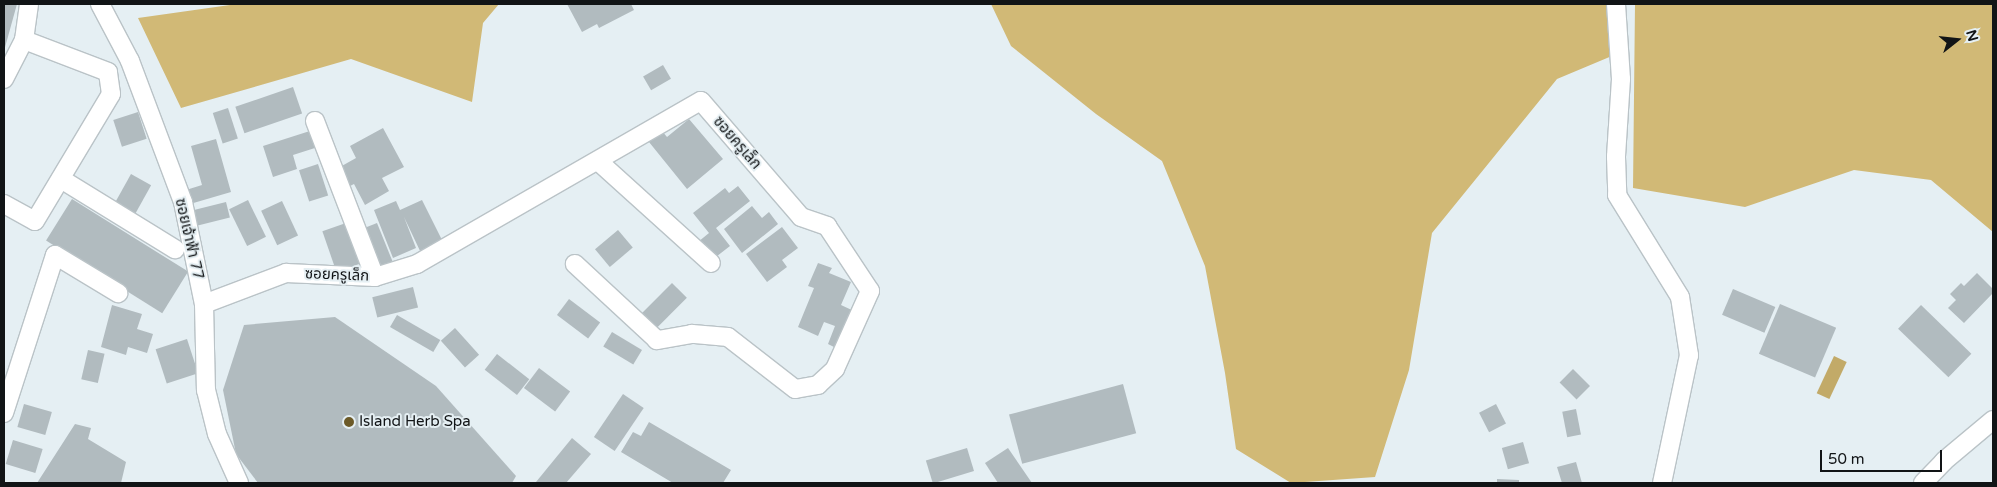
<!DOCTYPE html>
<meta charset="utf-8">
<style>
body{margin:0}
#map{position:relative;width:1997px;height:487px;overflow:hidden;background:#e5eff3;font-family:"Varela Round","Noto Sans Thai",sans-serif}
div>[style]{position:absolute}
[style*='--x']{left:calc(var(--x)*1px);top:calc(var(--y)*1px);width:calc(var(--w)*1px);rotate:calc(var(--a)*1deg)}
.forest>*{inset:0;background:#d1b976}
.water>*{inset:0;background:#c2aa68;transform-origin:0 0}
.building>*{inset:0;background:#b1bbbf;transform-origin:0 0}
.roads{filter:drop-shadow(1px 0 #bac3c7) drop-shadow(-1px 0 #bac3c7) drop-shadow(0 1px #bac3c7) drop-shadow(0 -1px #bac3c7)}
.street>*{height:18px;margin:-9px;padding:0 9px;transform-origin:9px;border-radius:9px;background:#fff}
.dots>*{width:14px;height:14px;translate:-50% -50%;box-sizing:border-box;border:2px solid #e5eff3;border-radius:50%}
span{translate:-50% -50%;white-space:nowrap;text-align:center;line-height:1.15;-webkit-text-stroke:4px #e5eff3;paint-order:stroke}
.street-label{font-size:15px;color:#111416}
.poi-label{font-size:15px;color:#111416}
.left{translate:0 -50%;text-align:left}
.frame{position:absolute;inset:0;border:5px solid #111416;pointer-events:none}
.north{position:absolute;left:1932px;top:15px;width:50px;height:50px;-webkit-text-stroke:4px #e5eff3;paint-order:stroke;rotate:74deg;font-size:14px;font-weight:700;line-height:20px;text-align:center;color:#111416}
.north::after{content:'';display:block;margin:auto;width:18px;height:22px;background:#111416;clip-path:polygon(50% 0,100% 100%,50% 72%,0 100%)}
.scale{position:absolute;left:1820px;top:450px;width:122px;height:22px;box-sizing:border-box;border:2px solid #111416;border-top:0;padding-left:6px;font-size:15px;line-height:18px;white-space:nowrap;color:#111416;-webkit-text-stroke:4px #e5eff3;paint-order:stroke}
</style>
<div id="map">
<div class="forest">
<i style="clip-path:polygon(237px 4px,499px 4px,483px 23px,472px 102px,351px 59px,181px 108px,138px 18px)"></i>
<i style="clip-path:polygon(991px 4px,1621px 4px,1619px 53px,1557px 79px,1432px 233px,1409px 370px,1375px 477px,1291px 483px,1236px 449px,1225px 373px,1205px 266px,1162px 161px,1096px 114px,1011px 46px)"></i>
<i style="clip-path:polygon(1635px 4px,1993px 4px,1993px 232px,1931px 180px,1854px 170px,1745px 207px,1633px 188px)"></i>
</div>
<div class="water">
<i style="left:1834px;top:356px;width:14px;height:41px;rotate:25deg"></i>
</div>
<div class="building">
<i style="clip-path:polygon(4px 4px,17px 4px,4px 51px)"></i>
<i style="clip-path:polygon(567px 4px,631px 4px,634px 10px,599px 28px,597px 24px,582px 32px)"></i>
<i style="left:663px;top:65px;width:16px;height:23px;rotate:60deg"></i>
<i style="left:293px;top:87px;width:28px;height:61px;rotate:71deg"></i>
<i style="left:228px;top:108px;width:32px;height:16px;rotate:72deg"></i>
<i style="left:138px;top:112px;width:28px;height:26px;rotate:72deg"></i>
<i style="clip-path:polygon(689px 119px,723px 159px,687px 189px,649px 142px,662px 131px,667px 137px)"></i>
<i style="clip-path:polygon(383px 128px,404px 167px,382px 178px,389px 191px,365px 205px,354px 184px,350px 186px,340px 167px,356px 158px,350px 146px)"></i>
<i style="clip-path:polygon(313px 130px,318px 147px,293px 155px,297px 169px,273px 177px,263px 146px)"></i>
<i style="clip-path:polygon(216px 139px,231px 192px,190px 204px,186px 190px,202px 185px,191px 146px)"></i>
<i style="left:318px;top:164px;width:33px;height:20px;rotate:72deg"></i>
<i style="left:131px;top:174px;width:23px;height:37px;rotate:29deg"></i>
<i style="clip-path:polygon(738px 186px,750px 201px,716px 228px,730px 246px,712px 260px,698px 242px,709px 233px,693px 213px,725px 188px,729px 193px)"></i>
<i style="left:72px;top:199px;width:137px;height:49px;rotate:32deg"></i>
<i style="left:248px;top:200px;width:41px;height:21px;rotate:64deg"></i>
<i style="clip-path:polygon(422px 200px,443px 242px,421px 253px,404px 217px,416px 248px,393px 258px,374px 210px,396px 201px,400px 210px)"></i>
<i style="left:282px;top:201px;width:38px;height:23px;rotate:65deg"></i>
<i style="left:226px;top:202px;width:16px;height:34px;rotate:76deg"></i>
<i style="clip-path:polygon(752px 206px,762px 218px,769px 212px,778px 224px,742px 253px,724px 229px)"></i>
<i style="left:346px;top:223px;width:43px;height:25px;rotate:71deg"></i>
<i style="left:377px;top:223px;width:43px;height:17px;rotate:68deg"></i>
<i style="clip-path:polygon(782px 227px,798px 248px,782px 260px,787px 267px,767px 282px,746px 254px)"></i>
<i style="left:618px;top:230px;width:23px;height:30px;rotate:50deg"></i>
<i style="clip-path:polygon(818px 263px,832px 268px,829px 273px,851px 282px,841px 305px,856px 312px,838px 349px,828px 344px,835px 326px,824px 322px,818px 336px,798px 327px,814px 288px,808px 286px)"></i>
<i style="clip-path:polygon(1977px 273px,1993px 289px,1993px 293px,1964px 323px,1948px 308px,1956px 300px,1950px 294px,1961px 283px,1964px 286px)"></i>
<i style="left:672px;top:283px;width:21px;height:43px;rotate:45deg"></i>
<i style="left:413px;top:287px;width:21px;height:42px;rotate:76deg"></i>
<i style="left:1733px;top:289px;width:46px;height:28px;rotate:23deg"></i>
<i style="left:569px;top:299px;width:39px;height:20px;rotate:37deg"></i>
<i style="left:1780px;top:304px;width:61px;height:54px;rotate:23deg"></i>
<i style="clip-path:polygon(112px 305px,142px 314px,137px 329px,153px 334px,147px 353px,128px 347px,126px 355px,101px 347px)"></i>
<i style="left:1921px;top:305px;width:70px;height:33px;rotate:44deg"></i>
<i style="left:397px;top:315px;width:50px;height:14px;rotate:30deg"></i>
<i style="clip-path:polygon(335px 317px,436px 386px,516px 476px,512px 483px,258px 483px,236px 454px,223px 390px,244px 325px)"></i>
<i style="left:455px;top:328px;width:36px;height:19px;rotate:48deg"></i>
<i style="left:612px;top:332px;width:35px;height:17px;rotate:31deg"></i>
<i style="left:187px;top:339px;width:36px;height:33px;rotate:72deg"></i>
<i style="left:88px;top:350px;width:17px;height:30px;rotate:13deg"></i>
<i style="left:497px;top:354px;width:41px;height:20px;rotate:38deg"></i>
<i style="left:539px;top:368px;width:39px;height:25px;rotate:37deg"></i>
<i style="left:1573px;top:369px;width:24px;height:19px;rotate:45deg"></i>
<i style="left:1123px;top:384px;width:51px;height:118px;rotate:75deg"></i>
<i style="left:623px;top:394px;width:25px;height:52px;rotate:34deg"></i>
<i style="left:24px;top:404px;width:29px;height:24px;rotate:16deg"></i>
<i style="left:1496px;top:404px;width:22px;height:19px;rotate:63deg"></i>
<i style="left:1576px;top:409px;width:26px;height:14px;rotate:79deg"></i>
<i style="clip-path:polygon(649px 422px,731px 470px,723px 483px,673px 483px,621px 452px,633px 432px,641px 436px)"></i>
<i style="clip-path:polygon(75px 424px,91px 428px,88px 439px,126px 462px,121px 483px,37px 483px)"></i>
<i style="clip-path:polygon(572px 438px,591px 454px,566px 483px,537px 483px,536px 482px)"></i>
<i style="left:13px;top:440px;width:31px;height:25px;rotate:17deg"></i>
<i style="left:1523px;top:442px;width:22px;height:22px;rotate:74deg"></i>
<i style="left:967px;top:448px;width:24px;height:43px;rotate:73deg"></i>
<i style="clip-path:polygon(1008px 448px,1032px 483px,998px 483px,985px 463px)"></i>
<i style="clip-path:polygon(1576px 462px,1582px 483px,1562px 483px,1557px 467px)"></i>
<i style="clip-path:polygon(1497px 479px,1519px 480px,1519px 483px,1497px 483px)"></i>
</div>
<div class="roads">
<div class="street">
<i style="--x:100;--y:4;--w:64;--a:62.2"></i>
<i style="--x:130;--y:61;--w:151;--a:69.4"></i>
<i style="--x:183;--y:202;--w:104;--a:78.4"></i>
<i style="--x:204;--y:304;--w:86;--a:88.7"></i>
<i style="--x:206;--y:390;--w:45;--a:76"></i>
<i style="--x:217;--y:434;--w:54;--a:65.8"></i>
<i style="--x:1616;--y:4;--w:75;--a:86.2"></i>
<i style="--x:1621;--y:79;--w:78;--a:93.7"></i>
<i style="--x:1616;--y:157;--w:38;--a:88"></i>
<i style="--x:1617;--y:195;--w:120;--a:58.3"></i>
<i style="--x:1680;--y:297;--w:59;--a:81.2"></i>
<i style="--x:1689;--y:355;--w:131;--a:101.9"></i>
<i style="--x:4;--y:79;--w:44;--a:-62.9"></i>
<i style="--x:24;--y:40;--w:36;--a:-82"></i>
<i style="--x:315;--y:121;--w:167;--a:69"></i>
<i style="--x:598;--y:161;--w:152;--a:42.1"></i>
<i style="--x:61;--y:179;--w:134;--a:31.6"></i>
<i style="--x:4;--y:204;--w:35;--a:29"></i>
<i style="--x:35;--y:221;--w:148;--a:-59.1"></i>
<i style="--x:111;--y:94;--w:22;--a:-98"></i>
<i style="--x:108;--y:72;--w:90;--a:-159.1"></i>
<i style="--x:204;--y:304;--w:88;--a:-20.7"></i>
<i style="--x:286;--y:273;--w:89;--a:2.6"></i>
<i style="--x:375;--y:277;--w:44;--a:-17.2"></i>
<i style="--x:417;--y:264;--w:327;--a:-29.9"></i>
<i style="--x:701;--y:101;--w:153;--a:49.2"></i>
<i style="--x:801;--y:217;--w:28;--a:19"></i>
<i style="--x:827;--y:226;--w:78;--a:56.5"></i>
<i style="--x:870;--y:291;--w:85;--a:114.2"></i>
<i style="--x:835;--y:369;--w:23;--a:137"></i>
<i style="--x:818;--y:385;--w:23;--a:170"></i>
<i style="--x:795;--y:389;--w:85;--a:-142.2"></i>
<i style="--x:728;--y:337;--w:36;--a:-175"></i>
<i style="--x:692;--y:334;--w:36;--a:170"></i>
<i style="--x:657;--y:340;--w:112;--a:-137.2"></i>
<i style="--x:4;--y:413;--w:166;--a:-72.1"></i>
<i style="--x:55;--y:255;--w:74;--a:31.1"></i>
<i style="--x:1923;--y:483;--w:30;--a:-46"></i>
<i style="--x:1944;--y:461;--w:64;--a:-39.9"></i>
</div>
</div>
<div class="dots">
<i style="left:349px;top:422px;background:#6c5a28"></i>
</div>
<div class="street-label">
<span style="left:737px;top:143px;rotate:49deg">ซอยครูเล็ก</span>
<span style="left:189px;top:239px;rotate:77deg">ซอยเจ้าฟ้า 77</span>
<span style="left:337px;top:275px;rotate:2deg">ซอยครูเล็ก</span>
</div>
<div class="poi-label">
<span class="left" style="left:359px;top:422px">Island Herb Spa</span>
</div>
<div class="frame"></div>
<div class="north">N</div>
<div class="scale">50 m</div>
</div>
